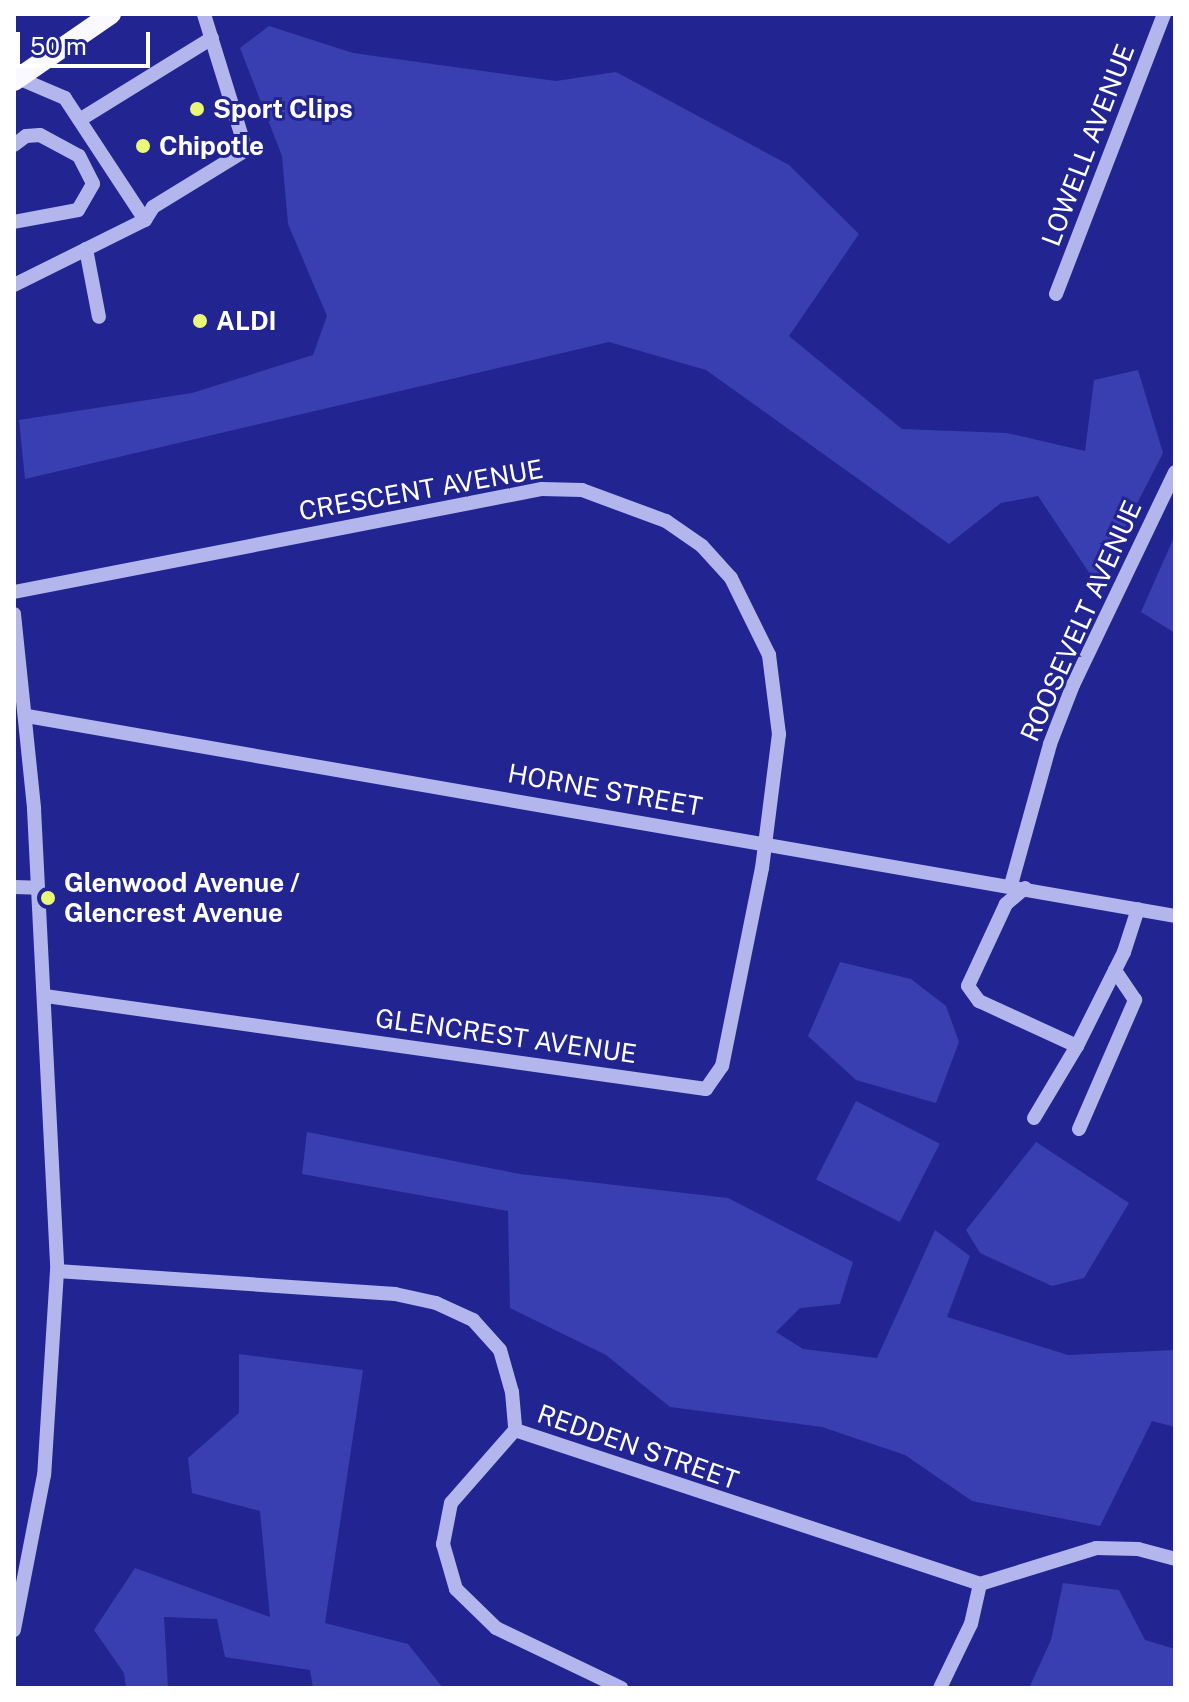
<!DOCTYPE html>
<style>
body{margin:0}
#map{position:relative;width:1189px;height:1702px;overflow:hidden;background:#222591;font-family:"Public Sans",sans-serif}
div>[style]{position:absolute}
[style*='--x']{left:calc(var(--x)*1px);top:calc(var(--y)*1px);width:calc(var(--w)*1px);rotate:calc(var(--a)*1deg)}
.green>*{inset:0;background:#393fb0;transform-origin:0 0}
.minor>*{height:14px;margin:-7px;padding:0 7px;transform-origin:7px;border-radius:7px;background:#b3b6ed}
.major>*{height:20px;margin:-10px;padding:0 10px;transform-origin:10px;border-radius:10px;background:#f9f9ff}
.dots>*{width:22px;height:22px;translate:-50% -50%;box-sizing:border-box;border:4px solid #222591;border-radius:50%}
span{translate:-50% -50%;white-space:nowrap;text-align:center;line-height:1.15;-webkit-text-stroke:6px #222591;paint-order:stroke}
.poi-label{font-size:26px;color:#fff;font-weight:700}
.left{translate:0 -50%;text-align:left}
.street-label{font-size:26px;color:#fff}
.frame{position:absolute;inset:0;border:16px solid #fff;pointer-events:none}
.scale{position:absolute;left:16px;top:32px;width:134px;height:36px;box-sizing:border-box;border:4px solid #fff;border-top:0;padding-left:10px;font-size:24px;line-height:28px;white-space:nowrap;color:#fff;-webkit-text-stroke:6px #222591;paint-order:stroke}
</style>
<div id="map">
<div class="green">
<i style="clip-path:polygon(269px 26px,353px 53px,556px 81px,616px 72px,789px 165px,859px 234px,789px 336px,902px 429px,1007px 433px,1085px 451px,1094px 380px,1138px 370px,1163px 453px,1096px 583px,1038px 496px,1001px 503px,949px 544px,706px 370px,609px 342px,25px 479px,19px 420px,192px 393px,313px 355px,327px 316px,288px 224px,282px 156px,240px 48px)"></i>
<i style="clip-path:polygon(1175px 535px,1175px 633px,1141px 612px)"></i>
<i style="clip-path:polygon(840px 962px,911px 979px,946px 1006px,959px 1042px,936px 1103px,856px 1080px,808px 1036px)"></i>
<i style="left:856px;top:1101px;width:94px;height:88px;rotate:27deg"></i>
<i style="clip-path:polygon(307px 1132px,520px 1174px,728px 1198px,853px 1262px,840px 1304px,800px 1308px,776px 1332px,803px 1349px,877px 1358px,935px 1230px,970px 1256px,947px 1317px,1068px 1355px,1175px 1350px,1175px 1427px,1152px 1421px,1100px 1526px,972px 1501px,905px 1455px,822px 1427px,670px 1407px,606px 1355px,510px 1308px,508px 1211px,302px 1174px)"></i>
<i style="clip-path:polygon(1036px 1142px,1129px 1203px,1084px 1278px,1052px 1286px,980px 1253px,966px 1230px)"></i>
<i style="clip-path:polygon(239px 1354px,363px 1370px,325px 1623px,408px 1644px,443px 1688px,313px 1688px,310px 1670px,225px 1657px,217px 1619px,164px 1617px,168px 1688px,126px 1688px,124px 1673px,94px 1630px,135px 1568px,270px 1617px,260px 1511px,192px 1493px,188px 1458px,239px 1413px)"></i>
<i style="clip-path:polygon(1063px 1583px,1119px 1590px,1145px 1640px,1175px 1649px,1175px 1688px,1029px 1688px,1051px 1640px)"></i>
</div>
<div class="minor">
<i style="--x:81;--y:119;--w:154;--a:-31.7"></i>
<i style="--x:14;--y:145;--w:15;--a:-37"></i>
<i style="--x:26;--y:136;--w:14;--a:-4"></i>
<i style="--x:40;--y:135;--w:44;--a:28.3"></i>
<i style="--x:79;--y:156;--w:31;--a:63"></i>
<i style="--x:93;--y:184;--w:30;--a:120"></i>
<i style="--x:78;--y:210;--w:65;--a:169.4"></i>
<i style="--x:145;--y:220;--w:15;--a:-58"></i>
<i style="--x:153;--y:207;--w:109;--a:-31.5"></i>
<i style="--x:246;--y:150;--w:142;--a:-107.2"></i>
<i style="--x:86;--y:249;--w:69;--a:79.2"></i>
<i style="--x:14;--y:285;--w:146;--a:-26.4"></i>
<i style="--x:145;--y:220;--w:146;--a:-123.3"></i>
<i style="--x:65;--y:98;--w:51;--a:-156.9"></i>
<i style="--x:1056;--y:294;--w:300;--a:-68.9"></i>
<i style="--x:14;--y:592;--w:538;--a:-11.04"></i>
<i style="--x:542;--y:489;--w:40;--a:1.4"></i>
<i style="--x:582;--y:490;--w:90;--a:20.3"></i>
<i style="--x:666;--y:521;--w:44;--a:34.8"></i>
<i style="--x:702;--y:546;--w:43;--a:47.8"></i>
<i style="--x:731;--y:578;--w:86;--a:63.7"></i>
<i style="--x:769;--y:655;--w:80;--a:82.8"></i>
<i style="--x:779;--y:734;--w:135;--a:97.2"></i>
<i style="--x:762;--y:868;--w:202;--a:101.4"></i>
<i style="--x:722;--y:1066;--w:28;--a:125"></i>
<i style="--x:706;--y:1089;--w:668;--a:-171.99"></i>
<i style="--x:14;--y:614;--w:196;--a:84.1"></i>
<i style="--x:34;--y:809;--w:463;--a:87.1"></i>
<i style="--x:57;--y:1271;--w:204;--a:93.6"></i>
<i style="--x:44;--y:1475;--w:158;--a:101"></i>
<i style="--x:27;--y:716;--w:1165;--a:9.88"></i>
<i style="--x:1011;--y:885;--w:146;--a:-74.5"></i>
<i style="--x:1050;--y:744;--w:63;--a:-68.7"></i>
<i style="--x:1073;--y:685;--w:236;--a:-64.4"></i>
<i style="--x:14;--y:887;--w:24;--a:2"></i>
<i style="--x:1025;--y:888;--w:25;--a:140"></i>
<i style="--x:1006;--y:904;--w:90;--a:114.9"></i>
<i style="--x:968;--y:986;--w:19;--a:54"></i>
<i style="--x:979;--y:1001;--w:108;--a:24.7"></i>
<i style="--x:1077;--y:1046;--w:105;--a:-63.4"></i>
<i style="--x:1124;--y:952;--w:45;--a:-72"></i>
<i style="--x:1034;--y:1118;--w:84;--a:-59.2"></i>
<i style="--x:1079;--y:1129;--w:141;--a:-66.5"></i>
<i style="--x:1135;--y:1000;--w:36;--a:-124"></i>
<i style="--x:57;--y:1271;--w:339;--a:3.9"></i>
<i style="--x:395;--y:1294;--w:42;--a:12.4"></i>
<i style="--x:436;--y:1303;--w:41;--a:24.7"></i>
<i style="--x:473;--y:1320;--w:40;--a:48"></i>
<i style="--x:500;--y:1350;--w:44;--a:74.1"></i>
<i style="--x:512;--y:1392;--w:38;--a:85"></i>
<i style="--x:515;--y:1430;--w:490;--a:18.3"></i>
<i style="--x:980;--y:1584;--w:121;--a:-17.2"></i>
<i style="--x:1096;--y:1548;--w:42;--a:1.4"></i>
<i style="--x:1138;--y:1549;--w:38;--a:15"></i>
<i style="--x:515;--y:1430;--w:97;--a:131.2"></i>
<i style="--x:451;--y:1503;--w:42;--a:101"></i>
<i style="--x:443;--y:1544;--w:47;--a:73.9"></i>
<i style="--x:456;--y:1589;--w:56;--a:44.3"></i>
<i style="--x:496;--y:1628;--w:139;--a:25.6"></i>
<i style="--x:940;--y:1688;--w:71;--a:-64.2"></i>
<i style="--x:971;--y:1624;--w:41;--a:-77.3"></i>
</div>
<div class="major">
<i style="--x:14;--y:81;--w:118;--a:-34.6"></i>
</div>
<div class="dots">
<i style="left:197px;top:109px;background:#e9f975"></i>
<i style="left:143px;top:146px;background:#e9f975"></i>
<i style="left:200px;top:321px;background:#e9f975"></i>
<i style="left:48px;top:898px;background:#e9f975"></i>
</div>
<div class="poi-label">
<span class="left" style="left:213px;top:109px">Sport Clips</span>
<span class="left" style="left:159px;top:146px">Chipotle</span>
<span class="left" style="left:216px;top:321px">ALDI</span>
<span class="left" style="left:64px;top:898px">Glenwood Avenue /<br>Glencrest Avenue</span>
</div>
<div class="street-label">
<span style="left:1088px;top:145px;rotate:-69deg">LOWELL AVENUE</span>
<span style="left:421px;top:490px;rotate:-10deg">CRESCENT AVENUE</span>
<span style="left:1081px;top:621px;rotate:-66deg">ROOSEVELT AVENUE</span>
<span style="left:605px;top:790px;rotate:10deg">HORNE STREET</span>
<span style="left:506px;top:1036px;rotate:8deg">GLENCREST AVENUE</span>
<span style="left:638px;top:1447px;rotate:19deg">REDDEN STREET</span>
</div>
<div class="frame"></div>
<div class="scale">50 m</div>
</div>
